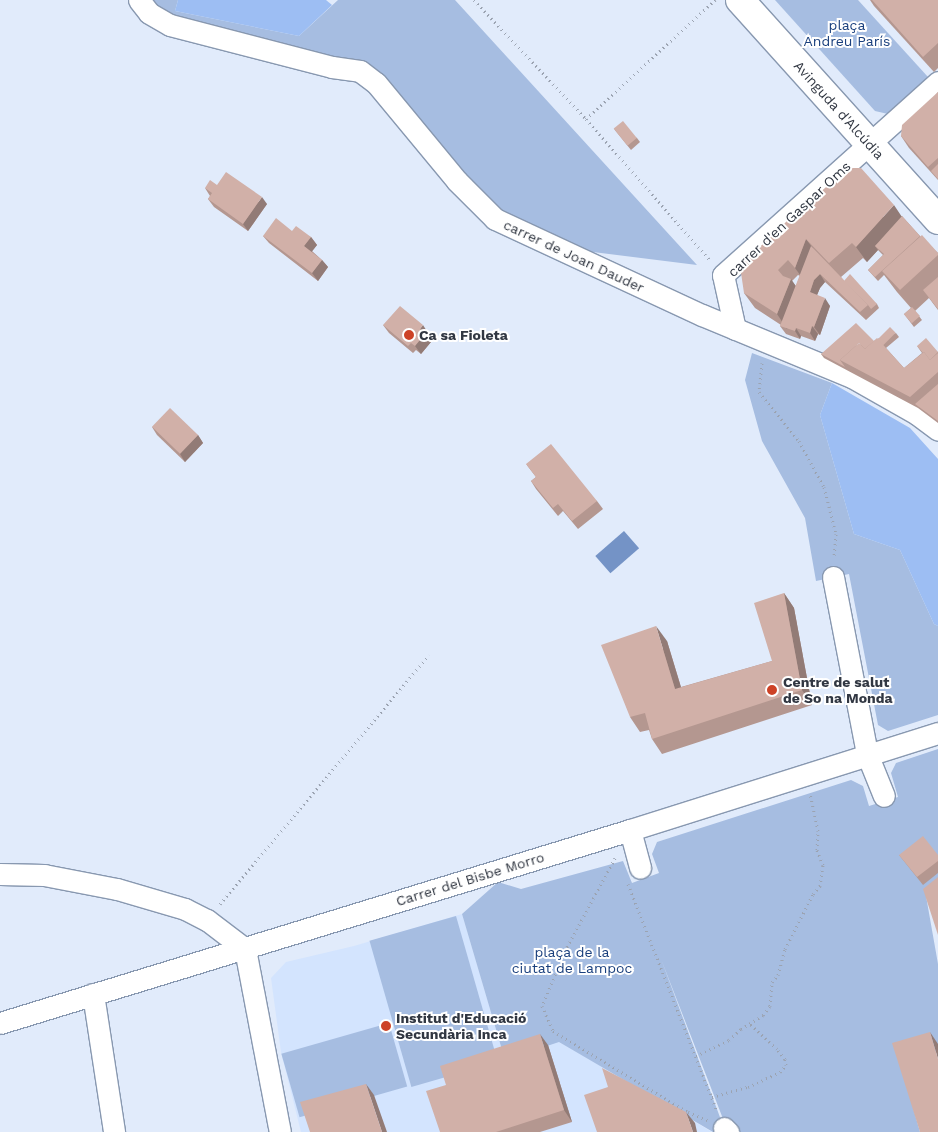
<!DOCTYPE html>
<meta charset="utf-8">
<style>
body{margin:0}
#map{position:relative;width:938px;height:1132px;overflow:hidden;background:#e1ebfb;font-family:"Work Sans",sans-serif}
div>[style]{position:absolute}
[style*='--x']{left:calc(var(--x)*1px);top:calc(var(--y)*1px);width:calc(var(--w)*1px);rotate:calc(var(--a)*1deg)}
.built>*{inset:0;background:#d3e4fe}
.green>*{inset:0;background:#a6bde1;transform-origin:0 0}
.forest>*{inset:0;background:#9dbef3}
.water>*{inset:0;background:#7493c6;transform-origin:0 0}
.path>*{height:3px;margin-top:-1.5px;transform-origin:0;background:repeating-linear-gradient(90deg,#9ba3b1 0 1px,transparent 0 5px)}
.roads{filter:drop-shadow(1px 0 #8898b0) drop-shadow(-1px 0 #8898b0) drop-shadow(0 1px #8898b0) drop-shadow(0 -1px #8898b0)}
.street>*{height:21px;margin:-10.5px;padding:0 10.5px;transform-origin:10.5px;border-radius:10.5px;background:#fff}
.secondary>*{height:28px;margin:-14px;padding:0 14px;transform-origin:14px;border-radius:14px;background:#fff}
.wall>*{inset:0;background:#b49790}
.shaded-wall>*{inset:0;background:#927b76}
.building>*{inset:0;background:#d1b0a8;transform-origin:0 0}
.dots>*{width:14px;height:14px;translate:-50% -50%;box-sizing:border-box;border:2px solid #fff;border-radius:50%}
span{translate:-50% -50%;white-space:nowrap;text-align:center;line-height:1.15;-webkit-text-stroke:4px #fff;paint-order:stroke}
.park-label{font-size:14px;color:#193f7d}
.street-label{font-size:14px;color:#313742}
.poi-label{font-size:14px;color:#313742;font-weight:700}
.left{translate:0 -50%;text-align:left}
</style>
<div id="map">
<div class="built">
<i style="clip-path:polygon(462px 914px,505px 1060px,558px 1041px,712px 1132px,301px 1132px,281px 1052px,271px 978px,286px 962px,354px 946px)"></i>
</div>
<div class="green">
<i style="clip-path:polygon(149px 0,178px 0,175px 11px,299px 36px,338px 0,455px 0,697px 265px,561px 248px,495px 214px,378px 78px,171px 20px)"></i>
<i style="clip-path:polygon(775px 0,858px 0,928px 77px,888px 114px,875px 111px)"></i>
<i style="clip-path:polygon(752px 353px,832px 383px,820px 415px,854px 534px,900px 550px,934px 624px,938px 626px,938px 715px,888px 731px,878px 725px,849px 574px,816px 581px,805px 518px,762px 441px,745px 380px)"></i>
<i style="clip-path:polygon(938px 749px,938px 882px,926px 896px,938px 964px,938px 1051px,900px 1062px,920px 1132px,738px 1132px,725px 1124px,661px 959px,724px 1128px,722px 1132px,713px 1132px,559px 1042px,505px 1060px,462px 914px,498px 882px,521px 889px,623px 861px,632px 883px,659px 873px,652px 854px,657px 842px,851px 780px,863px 786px,869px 806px,898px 797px,891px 773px,896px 763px)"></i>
<i style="left:456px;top:916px;width:152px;height:90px;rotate:74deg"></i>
<i style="left:389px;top:1023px;width:66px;height:112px;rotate:74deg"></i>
</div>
<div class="forest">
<i style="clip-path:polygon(178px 0,326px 0,332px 5px,299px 36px,175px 11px)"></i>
<i style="clip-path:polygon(832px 383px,910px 428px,938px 459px,938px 626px,934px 624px,900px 550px,854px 534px,820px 415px)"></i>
</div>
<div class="water">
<i style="left:624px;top:531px;width:23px;height:38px;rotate:49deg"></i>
</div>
<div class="path">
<i style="--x:474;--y:0;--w:163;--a:46.7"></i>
<i style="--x:586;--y:119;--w:188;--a:48.7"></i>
<i style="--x:586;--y:119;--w:176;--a:-42.7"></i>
<i style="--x:762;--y:363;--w:29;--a:96"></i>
<i style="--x:759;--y:392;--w:63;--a:50.8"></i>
<i style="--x:799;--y:441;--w:52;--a:61.5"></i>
<i style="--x:824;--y:487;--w:49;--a:75.7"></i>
<i style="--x:836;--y:534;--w:23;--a:95"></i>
<i style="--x:615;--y:858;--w:106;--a:118.3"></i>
<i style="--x:565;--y:951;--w:60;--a:112.7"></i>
<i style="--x:542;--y:1006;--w:27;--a:66"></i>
<i style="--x:553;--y:1031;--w:157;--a:31"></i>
<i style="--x:688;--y:1112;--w:21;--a:23"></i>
<i style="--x:628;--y:884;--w:242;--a:68.6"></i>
<i style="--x:220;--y:904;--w:325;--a:-50"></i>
<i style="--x:696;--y:1056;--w:37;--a:-26"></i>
<i style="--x:729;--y:1040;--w:16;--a:-43"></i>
<i style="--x:741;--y:1029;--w:26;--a:-32"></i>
<i style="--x:763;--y:1015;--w:11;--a:-52"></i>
<i style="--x:770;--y:1006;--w:24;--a:-85"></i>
<i style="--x:772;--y:982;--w:9;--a:-49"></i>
<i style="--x:778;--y:975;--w:27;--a:-75"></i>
<i style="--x:785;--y:949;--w:62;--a:-63"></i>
<i style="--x:813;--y:894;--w:11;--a:-49"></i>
<i style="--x:820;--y:886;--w:21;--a:-82"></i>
<i style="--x:823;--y:865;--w:16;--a:-112"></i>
<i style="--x:817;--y:850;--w:19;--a:-87"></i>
<i style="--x:818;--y:831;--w:38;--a:-102"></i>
<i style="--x:712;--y:1097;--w:37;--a:-16"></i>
<i style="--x:748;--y:1087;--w:35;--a:-25"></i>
<i style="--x:780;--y:1072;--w:9;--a:-49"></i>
<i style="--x:786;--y:1065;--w:6;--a:-99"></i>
<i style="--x:785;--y:1059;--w:13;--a:-129"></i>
<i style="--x:777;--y:1049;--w:37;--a:-137"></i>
</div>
<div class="roads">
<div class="street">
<i style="--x:139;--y:0;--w:16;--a:52"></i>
<i style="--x:149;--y:13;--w:24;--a:30"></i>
<i style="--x:170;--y:25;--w:167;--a:14.5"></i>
<i style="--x:332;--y:67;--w:28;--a:8"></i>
<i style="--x:360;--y:71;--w:20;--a:37"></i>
<i style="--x:376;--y:83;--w:127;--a:50.4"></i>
<i style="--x:457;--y:181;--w:54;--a:45"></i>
<i style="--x:495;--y:219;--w:228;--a:24.9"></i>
<i style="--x:702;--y:315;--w:162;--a:22.5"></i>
<i style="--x:852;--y:377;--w:75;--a:29.6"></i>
<i style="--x:917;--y:414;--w:26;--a:37"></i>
<i style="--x:735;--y:329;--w:55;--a:-102.5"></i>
<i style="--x:723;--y:275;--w:289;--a:-41.9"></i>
<i style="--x:833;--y:577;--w:180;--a:79.1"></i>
<i style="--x:867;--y:754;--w:45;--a:68"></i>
<i style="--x:630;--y:830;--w:39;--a:75"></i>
<i style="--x:0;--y:874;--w:44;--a:1.3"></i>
<i style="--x:44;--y:875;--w:74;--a:10.9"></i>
<i style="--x:117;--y:889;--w:71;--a:16.4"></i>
<i style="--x:185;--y:909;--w:25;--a:27"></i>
<i style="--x:207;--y:920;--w:48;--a:37.3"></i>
<i style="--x:245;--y:949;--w:186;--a:79.2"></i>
<i style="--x:93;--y:994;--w:140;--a:81.3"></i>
<i style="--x:0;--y:1023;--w:659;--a:-17.03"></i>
<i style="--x:630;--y:830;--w:323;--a:-17.5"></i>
<i style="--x:724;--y:1128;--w:6;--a:45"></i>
</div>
<div class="secondary">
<i style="--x:740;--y:0;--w:296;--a:48"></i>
</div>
</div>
<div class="wall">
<i style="clip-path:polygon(870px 0,938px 0,938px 68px,934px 72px,874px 6px)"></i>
<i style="clip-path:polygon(938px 92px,938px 180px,909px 148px,901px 136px)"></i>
<i style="clip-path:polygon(614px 129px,637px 138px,640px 142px,631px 150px)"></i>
<i style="clip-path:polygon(205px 188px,267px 204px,248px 231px,214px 207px,208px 199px,210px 196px)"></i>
<i style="clip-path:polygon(evenodd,902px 216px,920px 236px,938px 253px,938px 310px,929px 298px,915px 311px,922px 320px,914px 327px,904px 314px,911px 308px,897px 292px,884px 275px,878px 281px,868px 270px,883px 255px,878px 250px,867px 262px,863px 258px,841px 277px,844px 281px,877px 304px,879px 308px,866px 320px,825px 282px,820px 288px,817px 295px,830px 306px,820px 335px,818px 334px,815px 341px,801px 336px,800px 339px,786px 334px,780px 326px,781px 325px,755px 308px,744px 293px,787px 221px,902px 216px,798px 275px,800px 276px,796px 286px,792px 281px,798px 275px)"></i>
<i style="clip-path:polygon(292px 231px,311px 237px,317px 245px,312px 251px,322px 260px,328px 267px,318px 281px,269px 243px,263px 236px)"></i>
<i style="clip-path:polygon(383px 325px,428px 333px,426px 335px,431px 342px,421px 354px,416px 350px,413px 353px,389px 333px)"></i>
<i style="clip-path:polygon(896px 333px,899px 337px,886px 348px,904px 368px,922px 353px,917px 346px,938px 352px,938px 423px,918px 408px,824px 358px,821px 354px,874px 341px,877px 339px)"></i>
<i style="clip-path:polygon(152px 427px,198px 435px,203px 443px,185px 462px,157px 435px)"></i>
<i style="clip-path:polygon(526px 464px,597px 501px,603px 509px,578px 529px,563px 511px,558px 516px,536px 489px,531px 481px,536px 477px)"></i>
<i style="clip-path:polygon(784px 593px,794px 608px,812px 705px,662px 754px,652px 739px,649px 730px,640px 732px,630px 717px,667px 641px,681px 687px,772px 661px)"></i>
<i style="clip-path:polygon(899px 855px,938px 855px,938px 873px,923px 885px)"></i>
<i style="clip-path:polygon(548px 1045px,572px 1122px,540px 1132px,440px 1132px,446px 1085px)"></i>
</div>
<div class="shaded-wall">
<i style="clip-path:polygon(262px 197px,267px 204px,248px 231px,243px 224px)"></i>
<i style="clip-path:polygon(894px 205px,904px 220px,875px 246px,878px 250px,867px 262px,856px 247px)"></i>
<i style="clip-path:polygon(311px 237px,317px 245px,310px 254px,304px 246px)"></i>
<i style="clip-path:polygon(806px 239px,817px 254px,806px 283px,795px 268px)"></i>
<i style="clip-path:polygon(322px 260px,328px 267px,318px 281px,312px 273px)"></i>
<i style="clip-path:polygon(820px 274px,825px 282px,820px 288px,815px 300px,810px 292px,814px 280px)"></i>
<i style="clip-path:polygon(791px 279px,801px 294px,787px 329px,777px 314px)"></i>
<i style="clip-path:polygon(825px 298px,830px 306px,820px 335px,814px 327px)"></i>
<i style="clip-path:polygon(423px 325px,428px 333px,426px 335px,431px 342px,421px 354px,415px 346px,420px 329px)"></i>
<i style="clip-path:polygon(812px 326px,818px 334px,815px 341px,810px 333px)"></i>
<i style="clip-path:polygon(796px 328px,801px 336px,800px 339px,795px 331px)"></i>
<i style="clip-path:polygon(198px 435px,203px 443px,185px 462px,180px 454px)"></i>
<i style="clip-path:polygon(784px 593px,794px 608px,812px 705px,802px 690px)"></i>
<i style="clip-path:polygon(656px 626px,667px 641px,686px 704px,675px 689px)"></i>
<i style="clip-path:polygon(930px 1032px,938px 1044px,938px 1059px)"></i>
<i style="clip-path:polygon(540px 1034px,548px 1045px,572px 1122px,564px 1110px)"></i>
<i style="clip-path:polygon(366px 1084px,374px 1095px,387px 1132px,382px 1132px)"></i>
<i style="clip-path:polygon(686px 1112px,695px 1123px,697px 1132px,693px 1132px)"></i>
</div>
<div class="building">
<i style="clip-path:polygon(872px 0,938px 0,938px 43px,923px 57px)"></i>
<i style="clip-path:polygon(938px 92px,938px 158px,928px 167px,901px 136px,902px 125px)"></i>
<i style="left:623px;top:121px;width:22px;height:12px;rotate:51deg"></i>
<i style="clip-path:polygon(938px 164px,938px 179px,931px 171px)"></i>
<i style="clip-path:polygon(848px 168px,861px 168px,894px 205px,856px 247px,852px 243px,829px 263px,806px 239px,795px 268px,788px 260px,778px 270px,783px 276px,791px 279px,777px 314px,744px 293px,740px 266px,787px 221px)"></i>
<i style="clip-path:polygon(226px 172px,262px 197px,243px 224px,208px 199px,212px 193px,205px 188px,210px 180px,217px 185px)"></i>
<i style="clip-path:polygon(902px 216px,920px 236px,875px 277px,868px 270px,884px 254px,875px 246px)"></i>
<i style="clip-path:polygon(276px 218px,292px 231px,296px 226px,311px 237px,304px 246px,322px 260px,312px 273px,263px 236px)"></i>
<i style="clip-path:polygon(922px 235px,938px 253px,938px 255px,900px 290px,882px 271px)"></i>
<i style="clip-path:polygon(811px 246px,868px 305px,860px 312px,820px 274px,814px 280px,810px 292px,825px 298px,814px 327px,812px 326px,810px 333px,796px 328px,795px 331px,780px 326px)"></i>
<i style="clip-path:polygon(850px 274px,877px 304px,871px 309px,868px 305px,844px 281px)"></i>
<i style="clip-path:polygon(938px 277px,938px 309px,923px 290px)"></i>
<i style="clip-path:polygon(400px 306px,423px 325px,420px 329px,425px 334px,415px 346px,411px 343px,408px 346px,383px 325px)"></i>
<i style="left:912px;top:307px;width:12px;height:11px;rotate:48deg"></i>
<i style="clip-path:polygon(856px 323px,874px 341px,865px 349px,859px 343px,840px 360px,845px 367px,821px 354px)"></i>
<i style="left:890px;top:327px;width:8px;height:18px;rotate:45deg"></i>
<i style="clip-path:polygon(877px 338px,904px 368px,924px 352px,930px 360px,938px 353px,938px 372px,910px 397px,840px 360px,859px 343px,865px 349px)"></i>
<i style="clip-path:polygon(926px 338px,938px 352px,930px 360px,924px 352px,923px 353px,917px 346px)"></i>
<i style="clip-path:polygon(938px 384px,938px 421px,915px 404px)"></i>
<i style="left:170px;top:408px;width:39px;height:26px;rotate:44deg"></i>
<i style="clip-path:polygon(551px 444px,597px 501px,572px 521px,558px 504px,553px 508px,531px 481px,536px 477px,526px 464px)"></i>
<i style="clip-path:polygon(784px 593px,802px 690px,652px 739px,645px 713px,630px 717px,601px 645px,656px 626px,675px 689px,772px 661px,754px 603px)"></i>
<i style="clip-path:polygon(923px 836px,938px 855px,938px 861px,917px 877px,899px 855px)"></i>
<i style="clip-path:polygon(938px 877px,938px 935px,923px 889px)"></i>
<i style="clip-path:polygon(930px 1032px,938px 1059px,938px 1132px,920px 1132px,892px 1043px)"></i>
<i style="clip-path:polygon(540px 1034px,564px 1110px,496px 1132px,440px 1132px,426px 1091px,446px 1085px,440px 1066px)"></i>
<i style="clip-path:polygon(602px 1068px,686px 1112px,693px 1132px,597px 1132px,584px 1095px,608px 1087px)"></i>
<i style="clip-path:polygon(366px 1084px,382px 1132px,310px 1132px,300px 1102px)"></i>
</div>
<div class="dots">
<i style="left:409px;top:335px;background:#cd4226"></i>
<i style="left:772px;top:690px;background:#cd4226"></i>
<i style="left:386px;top:1026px;background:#cd4226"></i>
</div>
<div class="park-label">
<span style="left:847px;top:33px">plaça<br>Andreu París</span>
<span style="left:572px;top:960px">plaça de la<br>ciutat de Lampoc</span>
</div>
<div class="street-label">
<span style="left:839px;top:110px;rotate:48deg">Avinguda d'Alcúdia</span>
<span style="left:789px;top:219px;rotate:-43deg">carrer d'en Gaspar Oms</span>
<span style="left:574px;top:256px;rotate:25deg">carrer de Joan Dauder</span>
<span style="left:470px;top:879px;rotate:-17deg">Carrer del Bisbe Morro</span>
</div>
<div class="poi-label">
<span class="left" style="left:419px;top:335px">Ca sa Fioleta</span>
<span class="left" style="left:783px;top:690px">Centre de salut<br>de So na Monda</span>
<span class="left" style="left:396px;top:1026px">Institut d'Educació<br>Secundària Inca</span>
</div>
</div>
